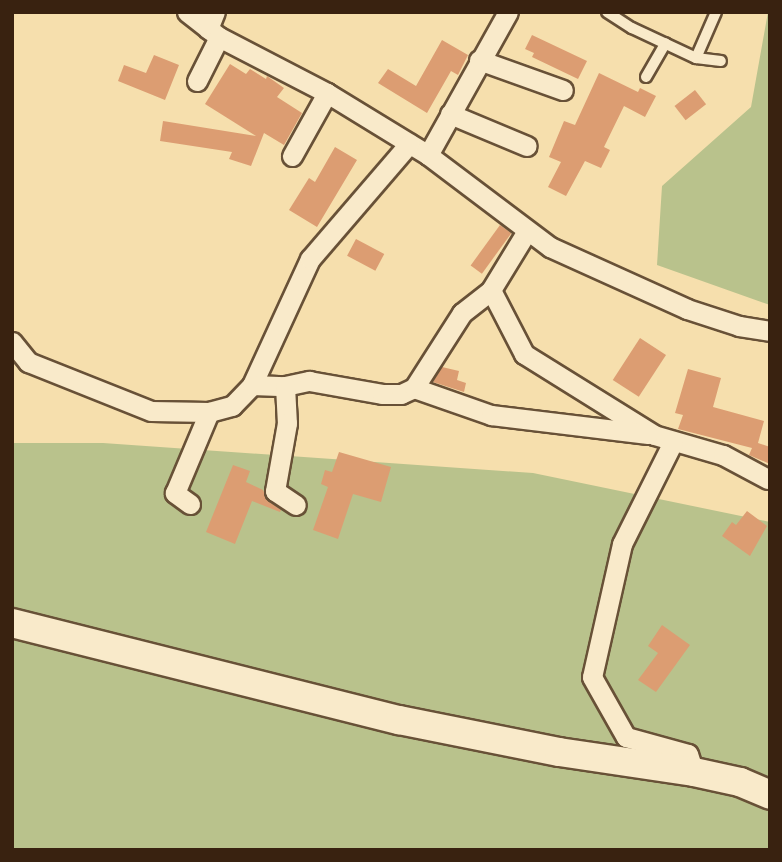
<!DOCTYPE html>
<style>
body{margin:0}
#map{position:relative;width:782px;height:862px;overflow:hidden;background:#f6dfad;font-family:Alegreya,serif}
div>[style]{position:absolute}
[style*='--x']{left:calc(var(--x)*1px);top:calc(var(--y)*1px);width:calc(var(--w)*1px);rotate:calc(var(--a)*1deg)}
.green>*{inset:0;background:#b9c28c}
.building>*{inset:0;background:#dc9d72;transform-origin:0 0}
.roads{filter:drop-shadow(2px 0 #685137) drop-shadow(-2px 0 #685137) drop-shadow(0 2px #685137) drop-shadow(0 -2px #685137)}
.lane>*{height:10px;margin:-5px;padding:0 5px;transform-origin:5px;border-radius:5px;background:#f9eaca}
.street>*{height:19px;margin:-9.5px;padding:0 9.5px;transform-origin:9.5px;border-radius:9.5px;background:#f9eaca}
.secondary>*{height:28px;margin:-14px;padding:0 14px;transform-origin:14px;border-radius:14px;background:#f9eaca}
span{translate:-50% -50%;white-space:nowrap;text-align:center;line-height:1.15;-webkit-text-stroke:6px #f9eaca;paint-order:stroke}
.frame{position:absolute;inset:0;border:14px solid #392210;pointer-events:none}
</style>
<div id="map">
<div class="green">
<i style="clip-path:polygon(768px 12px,770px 12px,770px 305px,657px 265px,662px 186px,751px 107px)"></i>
<i style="clip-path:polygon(12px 443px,103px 443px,533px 473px,770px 522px,770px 850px,12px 850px)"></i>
</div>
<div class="building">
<i style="clip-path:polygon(532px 35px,587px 61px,578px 79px,532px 57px,534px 53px,525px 49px)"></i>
<i style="clip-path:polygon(442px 40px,468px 55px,458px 75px,451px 71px,427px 113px,378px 83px,388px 69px,416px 86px)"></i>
<i style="clip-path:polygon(154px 55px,179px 65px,165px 100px,118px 81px,124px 65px,146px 73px)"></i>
<i style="clip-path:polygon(230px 64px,246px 74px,250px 69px,266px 79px,267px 76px,284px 88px,277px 97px,302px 113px,284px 145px,264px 133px,251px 166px,229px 159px,232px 152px,160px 141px,163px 121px,256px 136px,205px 104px)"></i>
<i style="clip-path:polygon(599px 73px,638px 92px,640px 88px,656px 96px,645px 117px,624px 106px,604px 147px,610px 150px,601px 168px,585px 161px,566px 196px,548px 187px,561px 162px,549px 157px,564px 121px,575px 125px)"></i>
<i style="left:695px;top:90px;width:18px;height:26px;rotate:52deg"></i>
<i style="clip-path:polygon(335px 147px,357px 160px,317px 227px,289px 210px,309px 178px,315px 182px)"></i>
<i style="left:500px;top:225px;width:14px;height:50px;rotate:36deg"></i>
<i style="left:356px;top:239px;width:32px;height:19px;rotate:28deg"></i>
<i style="left:640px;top:338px;width:31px;height:50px;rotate:33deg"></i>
<i style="clip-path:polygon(442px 367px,459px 371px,457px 380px,466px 383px,464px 392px,433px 382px)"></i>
<i style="clip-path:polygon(688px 369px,721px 378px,713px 407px,764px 421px,758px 443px,770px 447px,770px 464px,749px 455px,752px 448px,678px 429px,683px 415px,675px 413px)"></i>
<i style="clip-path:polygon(339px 452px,391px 467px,381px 502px,353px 494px,338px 539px,313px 530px,328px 487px,321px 484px,325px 470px,332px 472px)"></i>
<i style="clip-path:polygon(233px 465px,250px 471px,246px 482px,263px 490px,268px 501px,281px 510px,280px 512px,252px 501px,235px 544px,206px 532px)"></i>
<i style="clip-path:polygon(747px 511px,767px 526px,750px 556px,722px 536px,732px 522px,736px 525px)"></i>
<i style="clip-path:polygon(662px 625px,690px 645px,656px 692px,638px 680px,658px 653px,648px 646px)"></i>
</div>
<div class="roads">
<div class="lane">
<i style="--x:607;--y:12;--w:30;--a:33"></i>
<i style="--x:632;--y:28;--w:71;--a:25.1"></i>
<i style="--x:696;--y:58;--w:25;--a:7"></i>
<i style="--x:696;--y:58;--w:50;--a:-66.5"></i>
<i style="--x:646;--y:77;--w:39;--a:-60"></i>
</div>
<div class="street">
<i style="--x:187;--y:12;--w:41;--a:38"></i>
<i style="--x:219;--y:37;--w:122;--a:27.4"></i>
<i style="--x:327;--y:93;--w:119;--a:31.5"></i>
<i style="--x:428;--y:155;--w:153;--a:37"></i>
<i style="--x:550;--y:247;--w:150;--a:24.3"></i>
<i style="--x:687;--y:309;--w:55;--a:18.1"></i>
<i style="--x:739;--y:326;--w:31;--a:9"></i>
<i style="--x:208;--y:29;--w:18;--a:-68"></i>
<i style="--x:479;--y:60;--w:89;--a:19.7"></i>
<i style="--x:197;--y:81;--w:49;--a:-63.4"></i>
<i style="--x:450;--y:114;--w:83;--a:22.6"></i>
<i style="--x:428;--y:155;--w:164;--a:-60.8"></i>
<i style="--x:292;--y:156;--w:72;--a:-60.9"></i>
<i style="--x:527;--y:231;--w:69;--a:121.4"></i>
<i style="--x:491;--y:290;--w:72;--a:62.7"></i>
<i style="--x:524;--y:354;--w:153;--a:31.9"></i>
<i style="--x:654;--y:435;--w:72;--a:16.2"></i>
<i style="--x:723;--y:455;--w:51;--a:28.1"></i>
<i style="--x:12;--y:342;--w:26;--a:51"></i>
<i style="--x:28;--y:362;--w:132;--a:21.7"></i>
<i style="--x:151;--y:411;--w:58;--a:1"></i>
<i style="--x:209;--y:412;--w:24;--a:-15"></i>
<i style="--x:232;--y:406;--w:29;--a:-46"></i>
<i style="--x:252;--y:385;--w:139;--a:-65.3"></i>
<i style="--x:310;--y:259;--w:152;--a:-49.3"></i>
<i style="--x:252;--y:385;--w:33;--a:2"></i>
<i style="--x:285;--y:386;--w:25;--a:-12"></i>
<i style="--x:309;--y:381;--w:74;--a:10.1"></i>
<i style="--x:382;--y:394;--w:19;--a:0"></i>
<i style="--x:401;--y:394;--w:14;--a:-25"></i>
<i style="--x:414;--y:388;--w:82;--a:19.3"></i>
<i style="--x:491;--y:415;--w:158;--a:6.9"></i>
<i style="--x:285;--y:386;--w:37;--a:87"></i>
<i style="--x:287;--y:423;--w:69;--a:100"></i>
<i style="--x:275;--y:491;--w:25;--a:34"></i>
<i style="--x:414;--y:388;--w:89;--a:-57.4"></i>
<i style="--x:462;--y:313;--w:37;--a:-38"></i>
<i style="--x:673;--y:442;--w:114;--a:116.6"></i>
<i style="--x:622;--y:544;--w:136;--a:102.7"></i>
<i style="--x:592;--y:677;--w:69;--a:60.5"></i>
<i style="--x:626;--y:737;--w:64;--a:15.3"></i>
<i style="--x:688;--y:754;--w:19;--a:72"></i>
<i style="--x:190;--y:504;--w:19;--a:-144"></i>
<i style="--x:175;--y:493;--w:88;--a:-67.2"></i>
</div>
<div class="secondary">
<i style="--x:12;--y:623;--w:399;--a:14.1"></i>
<i style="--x:399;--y:720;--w:163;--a:11.3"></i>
<i style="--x:559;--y:752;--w:136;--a:8.4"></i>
<i style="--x:694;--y:772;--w:47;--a:12.3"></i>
<i style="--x:740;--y:782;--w:33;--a:23"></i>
</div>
</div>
<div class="frame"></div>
</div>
